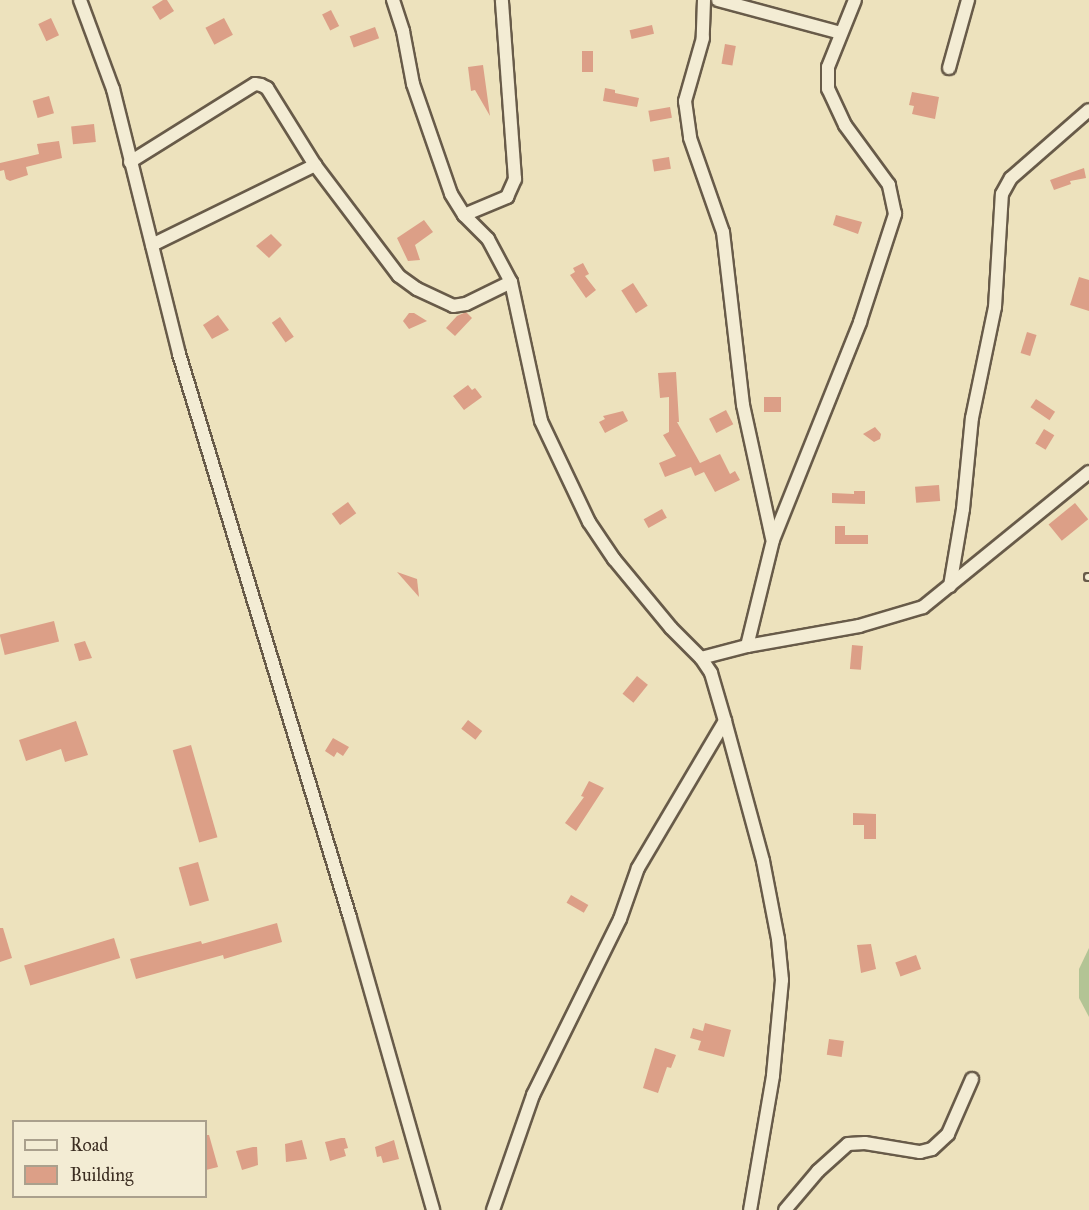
<!DOCTYPE html>
<style>
body{margin:0}
#map{position:relative;width:1089px;height:1210px;overflow:hidden;background:#ede2bd;font-family:"IM FELL Great Primer",serif}
div>[style]{position:absolute}
[style*='--x']{left:calc(var(--x)*1px);top:calc(var(--y)*1px);width:calc(var(--w)*1px);rotate:calc(var(--a)*1deg)}
.green>*{inset:0;background:#b3c495}
.building>*{inset:0;background:#dc9f87;transform-origin:0 0}
.roads{filter:drop-shadow(2px 0 #685b49) drop-shadow(-2px 0 #685b49) drop-shadow(0 2px #685b49) drop-shadow(0 -2px #685b49)}
.lane>*{height:6px;margin:-3px;padding:0 3px;transform-origin:3px;border-radius:3px;background:#f3ecd4}
.street>*{height:12px;margin:-6px;padding:0 6px;transform-origin:6px;border-radius:6px;background:#f3ecd4}
span{translate:-50% -50%;white-space:nowrap;text-align:center;line-height:1.15;-webkit-text-stroke:6px #f3ecd4;paint-order:stroke}
.legend{position:absolute;left:12px;top:1120px;width:195px;height:78px;box-sizing:border-box;background:#f3ecd4;border:2px solid #aaa08d;margin:0;padding:8px 10px;list-style:none;font-size:18px;color:#3c2e22}
.legend li{display:flex;align-items:center;gap:12px;height:30px}
.legend b{width:30px;border:2px solid #aaa08d}
</style>
<div id="map">
<div class="green">
<i style="clip-path:polygon(1089px 948px,1089px 1017px,1079px 998px,1079px 969px)"></i>
</div>
<div class="building">
<i style="clip-path:polygon(163px 0,167px 0,174px 11px,160px 20px,152px 7px)"></i>
<i style="left:331px;top:10px;width:18px;height:10px;rotate:63deg"></i>
<i style="left:51px;top:18px;width:19px;height:14px;rotate:65deg"></i>
<i style="left:224px;top:18px;width:19px;height:21px;rotate:62deg"></i>
<i style="left:652px;top:25px;width:9px;height:23px;rotate:77deg"></i>
<i style="left:375px;top:27px;width:12px;height:27px;rotate:70deg"></i>
<i style="left:725px;top:44px;width:11px;height:20px;rotate:10deg"></i>
<i style="left:582px;top:51px;width:11px;height:21px"></i>
<i style="clip-path:polygon(483px 65px,490px 116px,475px 90px,471px 91px,468px 67px)"></i>
<i style="clip-path:polygon(605px 88px,615px 90px,615px 93px,639px 98px,637px 107px,603px 101px)"></i>
<i style="clip-path:polygon(912px 92px,939px 97px,935px 119px,912px 114px,914px 106px,909px 105px)"></i>
<i style="left:49px;top:96px;width:18px;height:17px;rotate:74deg"></i>
<i style="left:670px;top:107px;width:11px;height:22px;rotate:80deg"></i>
<i style="left:94px;top:124px;width:18px;height:23px;rotate:84deg"></i>
<i style="clip-path:polygon(59px 141px,62px 158px,26px 167px,28px 175px,10px 181px,6px 179px,4px 170px,0 171px,0 163px,39px 154px,37px 144px)"></i>
<i style="left:669px;top:157px;width:12px;height:17px;rotate:81deg"></i>
<i style="clip-path:polygon(1084px 168px,1086px 178px,1070px 181px,1071px 184px,1054px 190px,1050px 180px)"></i>
<i style="clip-path:polygon(836px 215px,862px 222px,858px 234px,833px 225px)"></i>
<i style="clip-path:polygon(424px 220px,433px 232px,415px 245px,420px 260px,408px 261px,397px 238px)"></i>
<i style="clip-path:polygon(271px 234px,282px 245px,269px 258px,256px 246px)"></i>
<i style="clip-path:polygon(583px 263px,589px 274px,585px 276px,596px 290px,586px 298px,570px 275px,575px 272px,573px 268px)"></i>
<i style="clip-path:polygon(1079px 277px,1089px 280px,1089px 311px,1070px 305px)"></i>
<i style="left:633px;top:283px;width:27px;height:14px;rotate:57deg"></i>
<i style="clip-path:polygon(466px 312px,472px 318px,455px 336px,446px 328px,457px 316px)"></i>
<i style="clip-path:polygon(409px 313px,414px 313px,427px 321px,409px 329px,403px 321px)"></i>
<i style="clip-path:polygon(218px 315px,229px 330px,212px 339px,203px 325px)"></i>
<i style="left:280px;top:317px;width:24px;height:10px;rotate:55deg"></i>
<i style="left:1027px;top:332px;width:10px;height:22px;rotate:17deg"></i>
<i style="clip-path:polygon(676px 372px,679px 422px,677px 422px,700px 463px,720px 454px,730px 474px,735px 471px,740px 480px,715px 492px,704px 472px,695px 476px,691px 467px,665px 477px,659px 463px,676px 456px,663px 435px,669px 432px,669px 397px,660px 398px,658px 373px)"></i>
<i style="clip-path:polygon(468px 385px,472px 390px,475px 388px,482px 397px,464px 410px,453px 396px)"></i>
<i style="left:764px;top:397px;width:17px;height:15px"></i>
<i style="left:1036px;top:399px;width:23px;height:10px;rotate:34deg"></i>
<i style="left:726px;top:410px;width:16px;height:19px;rotate:63deg"></i>
<i style="clip-path:polygon(623px 411px,628px 421px,605px 433px,599px 422px,605px 419px,603px 416px)"></i>
<i style="clip-path:polygon(875px 427px,881px 434px,880px 439px,874px 442px,863px 434px)"></i>
<i style="left:1044px;top:429px;width:12px;height:17px;rotate:31deg"></i>
<i style="left:939px;top:485px;width:16px;height:24px;rotate:86deg"></i>
<i style="clip-path:polygon(854px 491px,865px 491px,865px 504px,832px 503px,832px 493px,854px 494px)"></i>
<i style="left:348px;top:502px;width:14px;height:20px;rotate:54deg"></i>
<i style="left:1075px;top:503px;width:21px;height:34px;rotate:51deg"></i>
<i style="left:662px;top:509px;width:10px;height:21px;rotate:61deg"></i>
<i style="clip-path:polygon(835px 526px,845px 526px,845px 535px,868px 535px,868px 544px,835px 544px)"></i>
<i style="clip-path:polygon(397px 572px,417px 579px,419px 597px)"></i>
<i style="left:54px;top:621px;width:21px;height:56px;rotate:76deg"></i>
<i style="clip-path:polygon(85px 641px,92px 658px,79px 661px,74px 644px)"></i>
<i style="left:852px;top:645px;width:11px;height:24px;rotate:5deg"></i>
<i style="left:637px;top:676px;width:14px;height:23px;rotate:39deg"></i>
<i style="left:468px;top:720px;width:18px;height:11px;rotate:38deg"></i>
<i style="clip-path:polygon(76px 721px,88px 755px,65px 762px,61px 749px,26px 761px,19px 740px)"></i>
<i style="clip-path:polygon(333px 738px,349px 747px,343px 756px,337px 752px,334px 757px,325px 751px)"></i>
<i style="left:191px;top:745px;width:96px;height:19px;rotate:74deg"></i>
<i style="clip-path:polygon(589px 781px,604px 788px,576px 831px,565px 823px,584px 797px,581px 796px)"></i>
<i style="clip-path:polygon(853px 813px,876px 814px,876px 839px,864px 839px,864px 825px,853px 825px)"></i>
<i style="left:198px;top:862px;width:40px;height:20px;rotate:74deg"></i>
<i style="left:571px;top:895px;width:20px;height:9px;rotate:30deg"></i>
<i style="clip-path:polygon(277px 923px,282px 942px,224px 959px,223px 955px,136px 979px,130px 959px,201px 941px,202px 944px)"></i>
<i style="clip-path:polygon(0 928px,3px 928px,12px 958px,0 962px)"></i>
<i style="left:114px;top:938px;width:21px;height:94px;rotate:73deg"></i>
<i style="clip-path:polygon(871px 944px,876px 969px,861px 973px,857px 945px)"></i>
<i style="left:916px;top:955px;width:15px;height:22px;rotate:70deg"></i>
<i style="clip-path:polygon(705px 1023px,731px 1030px,724px 1057px,698px 1050px,701px 1041px,690px 1038px,693px 1028px,703px 1031px)"></i>
<i style="left:829px;top:1039px;width:15px;height:16px;rotate:8deg"></i>
<i style="clip-path:polygon(655px 1048px,676px 1055px,671px 1068px,667px 1067px,658px 1093px,643px 1088px)"></i>
<i style="clip-path:polygon(206px 1135px,209px 1135px,218px 1167px,206px 1170px)"></i>
<i style="clip-path:polygon(341px 1138px,345px 1138px,348px 1148px,344px 1149px,346px 1156px,330px 1161px,325px 1142px)"></i>
<i style="clip-path:polygon(302px 1140px,307px 1159px,286px 1162px,285px 1144px)"></i>
<i style="clip-path:polygon(394px 1140px,399px 1159px,383px 1163px,381px 1156px,377px 1157px,375px 1147px)"></i>
<i style="clip-path:polygon(253px 1147px,257px 1147px,258px 1165px,242px 1170px,236px 1151px)"></i>
</div>
<div class="roads">
<div class="lane">
<i style="--x:1088;--y:577;--w:1;--a:0"></i>
</div>
<div class="street">
<i style="--x:80;--y:0;--w:95;--a:69.7"></i>
<i style="--x:113;--y:89;--w:273;--a:76"></i>
<i style="--x:179;--y:354;--w:589;--a:73.13"></i>
<i style="--x:350;--y:918;--w:304;--a:74.1"></i>
<i style="--x:393;--y:0;--w:33;--a:72"></i>
<i style="--x:403;--y:31;--w:54;--a:79.3"></i>
<i style="--x:413;--y:84;--w:116;--a:70.9"></i>
<i style="--x:451;--y:194;--w:25;--a:58"></i>
<i style="--x:464;--y:215;--w:34;--a:45"></i>
<i style="--x:488;--y:239;--w:49;--a:61.9"></i>
<i style="--x:511;--y:282;--w:142;--a:77.8"></i>
<i style="--x:541;--y:421;--w:112;--a:64.6"></i>
<i style="--x:589;--y:522;--w:45;--a:56"></i>
<i style="--x:614;--y:559;--w:89;--a:50.4"></i>
<i style="--x:671;--y:628;--w:42;--a:45"></i>
<i style="--x:701;--y:658;--w:18;--a:56"></i>
<i style="--x:711;--y:673;--w:50;--a:73.7"></i>
<i style="--x:725;--y:721;--w:145;--a:74.8"></i>
<i style="--x:763;--y:861;--w:79;--a:79.1"></i>
<i style="--x:778;--y:939;--w:41;--a:84.4"></i>
<i style="--x:782;--y:980;--w:96;--a:95.4"></i>
<i style="--x:773;--y:1076;--w:136;--a:99.7"></i>
<i style="--x:704;--y:0;--w:38;--a:92"></i>
<i style="--x:703;--y:38;--w:66;--a:105.9"></i>
<i style="--x:685;--y:101;--w:37;--a:82"></i>
<i style="--x:690;--y:138;--w:100;--a:70.7"></i>
<i style="--x:723;--y:232;--w:174;--a:83.4"></i>
<i style="--x:743;--y:405;--w:136;--a:77.7"></i>
<i style="--x:718;--y:0;--w:127;--a:15"></i>
<i style="--x:949;--y:68;--w:71;--a:-74.4"></i>
<i style="--x:130;--y:162;--w:147;--a:-32"></i>
<i style="--x:255;--y:84;--w:6;--a:9"></i>
<i style="--x:261;--y:85;--w:7;--a:27"></i>
<i style="--x:267;--y:88;--w:91;--a:58.1"></i>
<i style="--x:315;--y:165;--w:139;--a:52.9"></i>
<i style="--x:399;--y:276;--w:22;--a:36"></i>
<i style="--x:417;--y:289;--w:40;--a:25"></i>
<i style="--x:453;--y:306;--w:13;--a:-9"></i>
<i style="--x:466;--y:304;--w:50;--a:-26.1"></i>
<i style="--x:464;--y:215;--w:47;--a:-22.7"></i>
<i style="--x:507;--y:197;--w:20;--a:-66"></i>
<i style="--x:515;--y:179;--w:179;--a:-94.2"></i>
<i style="--x:152;--y:245;--w:182;--a:-26.1"></i>
<i style="--x:950;--y:586;--w:78;--a:-80.4"></i>
<i style="--x:963;--y:509;--w:91;--a:-84.4"></i>
<i style="--x:972;--y:418;--w:113;--a:-78.3"></i>
<i style="--x:995;--y:307;--w:113;--a:-86.5"></i>
<i style="--x:1002;--y:194;--w:18;--a:-61"></i>
<i style="--x:1011;--y:178;--w:103;--a:-41.1"></i>
<i style="--x:747;--y:646;--w:109;--a:-76.2"></i>
<i style="--x:773;--y:540;--w:235;--a:-68.2"></i>
<i style="--x:860;--y:322;--w:114;--a:-72"></i>
<i style="--x:895;--y:214;--w:30;--a:-102"></i>
<i style="--x:889;--y:185;--w:74;--a:-126.3"></i>
<i style="--x:845;--y:125;--w:40;--a:-115"></i>
<i style="--x:828;--y:89;--w:22;--a:-90"></i>
<i style="--x:828;--y:67;--w:72;--a:-68.1"></i>
<i style="--x:701;--y:658;--w:48;--a:-14.6"></i>
<i style="--x:747;--y:646;--w:114;--a:-10.1"></i>
<i style="--x:859;--y:626;--w:67;--a:-16.5"></i>
<i style="--x:923;--y:607;--w:214;--a:-39.1"></i>
<i style="--x:493;--y:1210;--w:122;--a:-70.8"></i>
<i style="--x:533;--y:1095;--w:196;--a:-63.7"></i>
<i style="--x:620;--y:919;--w:54;--a:-70.6"></i>
<i style="--x:638;--y:868;--w:171;--a:-59.4"></i>
<i style="--x:785;--y:1210;--w:51;--a:-49.8"></i>
<i style="--x:818;--y:1171;--w:40;--a:-42"></i>
<i style="--x:848;--y:1144;--w:17;--a:-3"></i>
<i style="--x:865;--y:1143;--w:56;--a:9.3"></i>
<i style="--x:920;--y:1152;--w:12;--a:-14"></i>
<i style="--x:932;--y:1149;--w:22;--a:-43"></i>
<i style="--x:948;--y:1134;--w:60;--a:-66.4"></i>
</div>
</div>
<ul class="legend">
<li><b style="height:8px;background:#f3ecd4"></b>Road</li>
<li><b style="height:16px;background:#dc9f87"></b>Building</li>
</ul>
</div>
